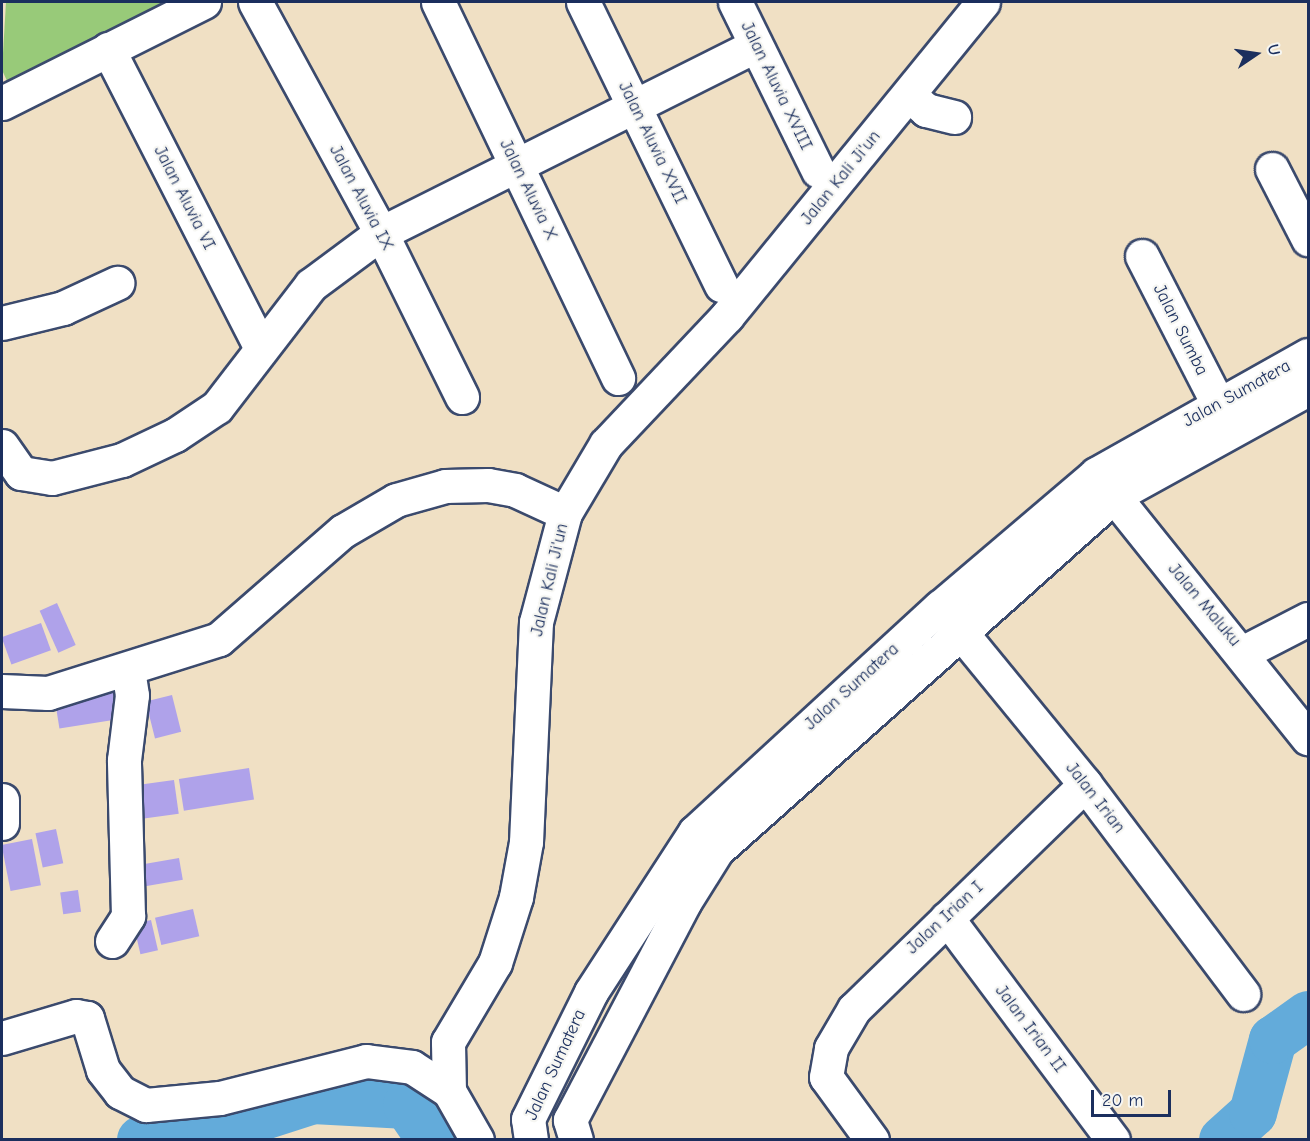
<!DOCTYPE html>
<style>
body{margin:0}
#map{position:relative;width:1310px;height:1141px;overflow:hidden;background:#f0e0c4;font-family:"Comic Neue",sans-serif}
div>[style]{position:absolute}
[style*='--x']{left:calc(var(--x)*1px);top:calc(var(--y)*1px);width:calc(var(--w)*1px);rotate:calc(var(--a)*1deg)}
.green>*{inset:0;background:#98ca79}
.river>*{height:48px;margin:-24px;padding:0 24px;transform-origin:24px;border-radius:24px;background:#63abda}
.building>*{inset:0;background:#afa2ea;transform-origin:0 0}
.roads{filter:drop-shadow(2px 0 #3b4a6d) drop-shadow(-2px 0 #3b4a6d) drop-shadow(0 2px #3b4a6d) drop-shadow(0 -2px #3b4a6d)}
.minor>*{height:33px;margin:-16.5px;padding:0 16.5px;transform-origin:16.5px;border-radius:16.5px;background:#fff}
span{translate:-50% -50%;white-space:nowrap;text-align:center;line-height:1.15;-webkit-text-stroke:4.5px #f6f6f2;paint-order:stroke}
.street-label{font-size:18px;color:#1b2f5e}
.frame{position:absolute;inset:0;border:3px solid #1b2f5e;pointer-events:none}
.north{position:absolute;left:1226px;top:24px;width:60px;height:60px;-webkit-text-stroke:4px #f6f6f2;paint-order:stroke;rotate:77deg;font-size:16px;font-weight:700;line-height:24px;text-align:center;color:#1b2f5e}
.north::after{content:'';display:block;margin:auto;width:21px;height:27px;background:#1b2f5e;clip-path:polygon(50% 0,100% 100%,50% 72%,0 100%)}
.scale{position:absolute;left:1091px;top:1090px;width:80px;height:27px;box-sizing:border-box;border:3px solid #1b2f5e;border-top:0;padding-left:8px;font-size:18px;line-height:21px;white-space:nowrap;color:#1b2f5e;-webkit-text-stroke:4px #f6f6f2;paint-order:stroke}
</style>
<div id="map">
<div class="green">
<i style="clip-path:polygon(6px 2px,167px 2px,8px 83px,2px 70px)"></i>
</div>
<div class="river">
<i style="--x:141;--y:1140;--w:70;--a:-5.7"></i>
<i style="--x:211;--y:1133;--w:107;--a:-17.9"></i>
<i style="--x:313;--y:1100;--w:94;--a:3"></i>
<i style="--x:407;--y:1105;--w:42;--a:55.6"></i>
<i style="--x:1223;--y:1140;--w:40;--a:-42"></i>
<i style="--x:1253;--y:1113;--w:76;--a:-74.7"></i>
<i style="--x:1273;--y:1040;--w:43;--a:-35.5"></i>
</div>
<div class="building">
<i style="left:57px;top:603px;width:46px;height:19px;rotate:66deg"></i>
<i style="left:41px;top:623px;width:29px;height:42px;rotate:70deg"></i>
<i style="left:117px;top:683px;width:36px;height:64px;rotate:81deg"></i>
<i style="left:172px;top:695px;width:38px;height:27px;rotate:76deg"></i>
<i style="left:249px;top:768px;width:32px;height:71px;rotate:81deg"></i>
<i style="left:174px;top:780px;width:34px;height:35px;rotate:82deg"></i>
<i style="left:56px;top:829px;width:35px;height:21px;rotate:78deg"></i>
<i style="left:32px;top:839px;width:47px;height:31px;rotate:79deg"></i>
<i style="left:179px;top:858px;width:22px;height:38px;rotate:80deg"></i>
<i style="left:78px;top:890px;width:22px;height:18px;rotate:82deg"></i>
<i style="left:193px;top:909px;width:28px;height:39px;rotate:77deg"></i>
<i style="left:151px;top:920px;width:31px;height:18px;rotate:77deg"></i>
</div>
<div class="roads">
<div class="minor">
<i style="--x:255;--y:2;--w:263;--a:61.4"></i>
<i style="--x:381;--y:233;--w:183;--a:63.7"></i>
<i style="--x:438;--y:2;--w:417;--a:64.4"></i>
<i style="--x:583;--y:2;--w:315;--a:64"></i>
<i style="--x:735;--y:2;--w:188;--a:63.8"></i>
<i style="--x:108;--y:49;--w:336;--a:62.9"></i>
<i style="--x:909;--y:95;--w:23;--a:41"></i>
<i style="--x:926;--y:110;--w:29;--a:14"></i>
<i style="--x:2;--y:103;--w:226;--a:-26.6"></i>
<i style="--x:1272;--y:169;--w:79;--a:62.8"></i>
<i style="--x:1142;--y:256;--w:166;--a:62.8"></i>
<i style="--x:2;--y:323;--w:63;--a:-13.8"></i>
<i style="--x:63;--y:308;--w:60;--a:-24.8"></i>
<i style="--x:2;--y:446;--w:33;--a:55"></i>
<i style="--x:21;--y:473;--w:31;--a:9"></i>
<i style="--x:52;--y:478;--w:72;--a:-14.4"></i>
<i style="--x:122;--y:460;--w:59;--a:-25.3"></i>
<i style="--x:175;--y:435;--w:50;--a:-33.7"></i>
<i style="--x:217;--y:407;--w:154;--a:-52.4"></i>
<i style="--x:311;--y:285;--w:87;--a:-36.6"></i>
<i style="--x:381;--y:233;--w:418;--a:-26.6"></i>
<i style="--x:1101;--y:480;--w:331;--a:51.3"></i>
<i style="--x:945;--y:613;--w:221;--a:50.7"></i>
<i style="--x:1085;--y:784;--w:263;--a:53"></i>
<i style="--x:1244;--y:652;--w:72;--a:-27.3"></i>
<i style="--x:2;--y:691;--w:46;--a:2.5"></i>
<i style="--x:48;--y:693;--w:179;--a:-17.5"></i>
<i style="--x:219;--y:639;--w:164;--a:-41.1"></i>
<i style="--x:343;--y:531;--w:61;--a:-30.3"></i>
<i style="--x:396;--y:500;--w:51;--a:-15.9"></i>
<i style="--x:445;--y:486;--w:43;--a:-1.3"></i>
<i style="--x:488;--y:485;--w:27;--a:10"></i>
<i style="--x:515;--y:490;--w:55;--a:24.7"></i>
<i style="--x:2;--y:800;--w:23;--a:90"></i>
<i style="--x:947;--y:918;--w:277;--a:53.2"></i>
<i style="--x:112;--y:941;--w:30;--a:-57"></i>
<i style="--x:128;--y:916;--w:156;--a:-91.5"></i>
<i style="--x:124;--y:760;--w:65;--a:-83"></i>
<i style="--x:132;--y:695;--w:24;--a:-99"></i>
<i style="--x:2;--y:1038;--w:77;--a:-16.6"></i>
<i style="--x:76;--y:1016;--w:11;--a:10"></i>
<i style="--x:87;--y:1018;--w:54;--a:72.9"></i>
<i style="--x:103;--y:1070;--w:28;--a:52"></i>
<i style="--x:120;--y:1092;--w:29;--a:27"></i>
<i style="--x:146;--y:1105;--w:74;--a:-5.4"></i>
<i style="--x:220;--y:1098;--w:151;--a:-14.2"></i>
<i style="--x:366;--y:1061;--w:46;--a:7.4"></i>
<i style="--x:412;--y:1067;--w:44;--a:33"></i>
<i style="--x:477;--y:1140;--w:56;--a:-119.7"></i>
<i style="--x:449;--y:1091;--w:49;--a:-91.2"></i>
<i style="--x:448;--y:1042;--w:92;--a:-59.3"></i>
<i style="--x:495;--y:963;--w:69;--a:-72.3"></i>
<i style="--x:516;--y:897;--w:56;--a:-79.7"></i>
<i style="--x:526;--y:842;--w:220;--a:-87.4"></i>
<i style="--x:536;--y:622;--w:113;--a:-75.1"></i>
<i style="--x:565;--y:513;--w:80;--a:-59.3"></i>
<i style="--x:606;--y:444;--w:176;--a:-46.6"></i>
<i style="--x:727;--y:316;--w:405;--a:-50.8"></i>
<i style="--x:531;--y:1140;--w:21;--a:-98"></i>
<i style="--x:528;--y:1119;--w:142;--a:-63.6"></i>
<i style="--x:591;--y:992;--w:191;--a:-57"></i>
<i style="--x:695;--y:832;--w:333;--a:-42.6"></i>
<i style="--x:940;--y:607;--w:205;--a:-40.4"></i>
<i style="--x:1096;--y:474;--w:243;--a:-29.3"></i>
<i style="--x:576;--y:1140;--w:21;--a:-107"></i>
<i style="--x:570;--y:1120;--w:247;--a:-62.3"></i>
<i style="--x:685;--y:901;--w:60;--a:-57.9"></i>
<i style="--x:717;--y:850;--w:532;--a:-41.72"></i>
<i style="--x:1114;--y:496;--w:222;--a:-28.9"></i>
<i style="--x:872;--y:1140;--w:78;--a:-126.1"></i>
<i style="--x:826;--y:1077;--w:29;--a:-80"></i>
<i style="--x:831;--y:1048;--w:45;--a:-59.5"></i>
<i style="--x:854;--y:1009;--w:322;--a:-44.2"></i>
</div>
</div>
<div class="street-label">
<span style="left:776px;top:86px;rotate:64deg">Jalan Aluvia XVIII</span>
<span style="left:652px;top:143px;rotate:64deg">Jalan Aluvia XVII</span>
<span style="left:841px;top:178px;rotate:-51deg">Jalan Kali Ji'un</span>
<span style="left:528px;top:190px;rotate:64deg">Jalan Aluvia X</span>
<span style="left:184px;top:198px;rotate:63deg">Jalan Aluvia VI</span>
<span style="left:361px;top:198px;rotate:62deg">Jalan Aluvia IX</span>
<span style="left:1180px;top:330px;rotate:63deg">Jalan Sumba</span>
<span style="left:1237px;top:394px;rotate:-29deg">Jalan Sumatera</span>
<span style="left:550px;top:580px;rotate:-77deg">Jalan Kali Ji'un</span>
<span style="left:1204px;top:605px;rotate:50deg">Jalan Maluku</span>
<span style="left:852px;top:687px;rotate:-42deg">Jalan Sumatera</span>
<span style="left:1095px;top:798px;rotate:52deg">Jalan Irian</span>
<span style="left:945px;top:918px;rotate:-43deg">Jalan Irian I</span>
<span style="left:1030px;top:1029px;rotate:53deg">Jalan Irian II</span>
<span style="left:556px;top:1065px;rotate:-65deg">Jalan Sumatera</span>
</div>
<div class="frame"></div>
<div class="north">U</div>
<div class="scale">20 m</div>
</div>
